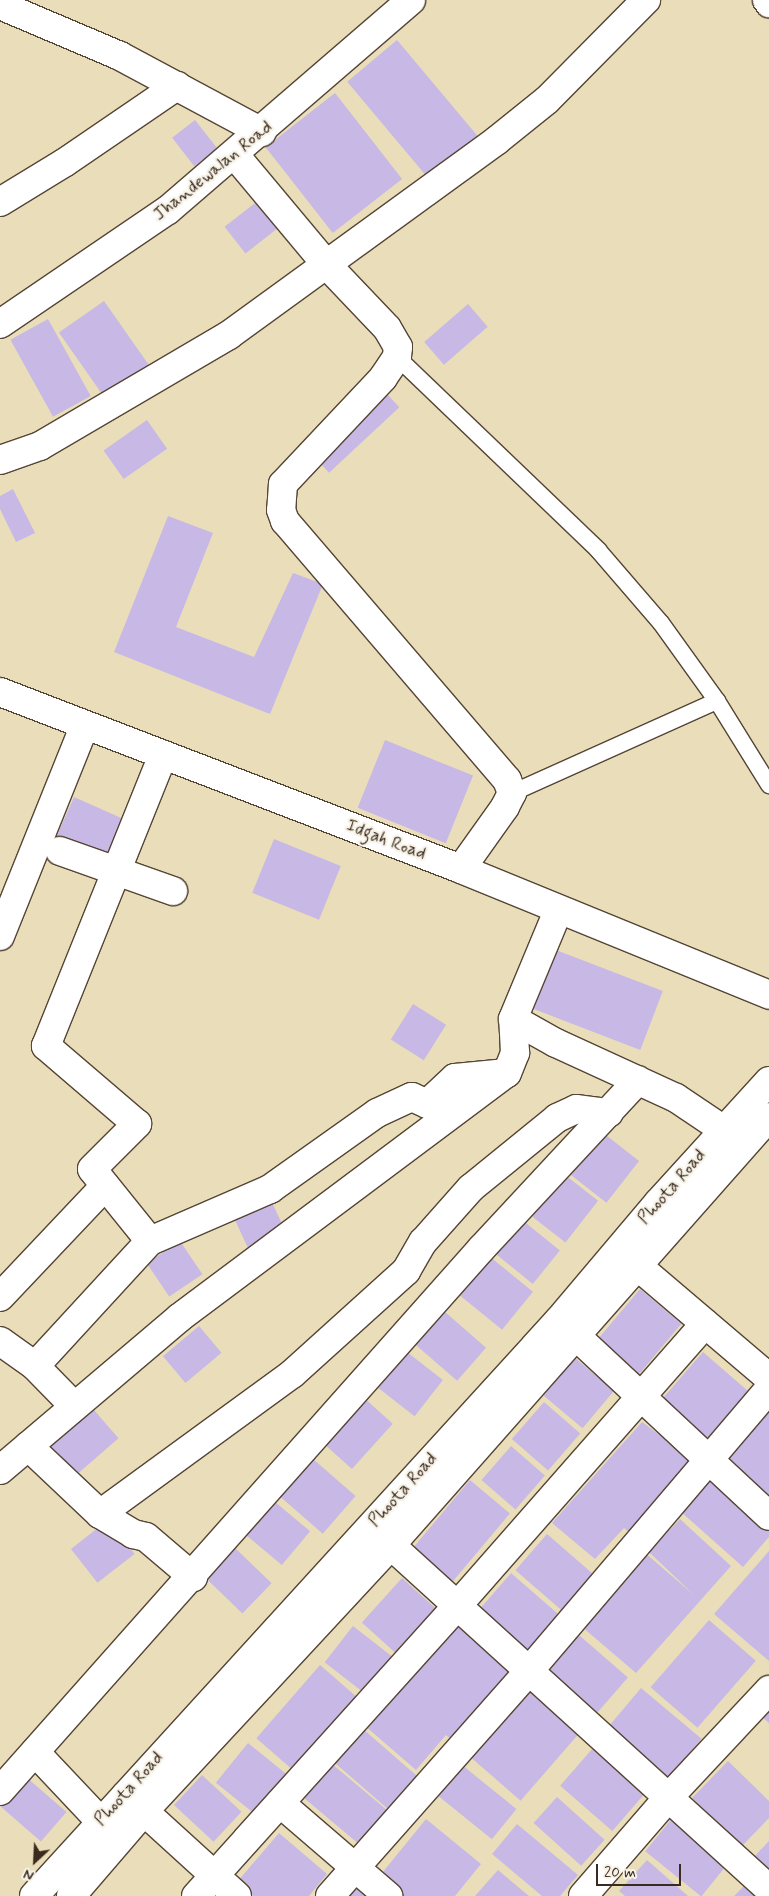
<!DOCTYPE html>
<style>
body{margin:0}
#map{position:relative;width:769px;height:1896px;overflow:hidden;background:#eadeba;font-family:Mynerve,sans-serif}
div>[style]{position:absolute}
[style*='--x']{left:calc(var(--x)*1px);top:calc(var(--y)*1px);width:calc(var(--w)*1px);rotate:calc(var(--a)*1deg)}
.building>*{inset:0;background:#c7b8e5;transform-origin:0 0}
.roads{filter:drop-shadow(1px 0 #554535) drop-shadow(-1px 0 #554535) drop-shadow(0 1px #554535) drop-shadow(0 -1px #554535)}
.lane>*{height:16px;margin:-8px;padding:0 8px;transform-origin:8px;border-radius:8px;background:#fff}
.street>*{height:28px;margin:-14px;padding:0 14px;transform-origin:14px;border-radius:14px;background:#fff}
.secondary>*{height:28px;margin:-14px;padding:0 14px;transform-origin:14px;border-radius:14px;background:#fff}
span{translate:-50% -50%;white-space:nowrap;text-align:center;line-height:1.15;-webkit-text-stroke:4.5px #f7f3e8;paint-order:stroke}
.street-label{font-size:18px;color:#3b2a1e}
.north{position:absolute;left:10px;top:1836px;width:50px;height:50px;-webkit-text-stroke:4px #f7f3e8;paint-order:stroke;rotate:205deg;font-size:14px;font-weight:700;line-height:20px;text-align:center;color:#3b2a1e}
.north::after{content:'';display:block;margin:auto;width:18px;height:22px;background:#3b2a1e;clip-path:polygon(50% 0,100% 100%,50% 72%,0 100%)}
.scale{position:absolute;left:596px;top:1864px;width:85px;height:22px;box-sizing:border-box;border:2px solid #3b2a1e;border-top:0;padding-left:6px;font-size:15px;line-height:18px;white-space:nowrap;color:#3b2a1e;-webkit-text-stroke:4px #f7f3e8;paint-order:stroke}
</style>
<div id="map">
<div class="building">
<i style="left:397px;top:40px;width:128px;height:65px;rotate:50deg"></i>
<i style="left:335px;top:93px;width:109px;height:88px;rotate:52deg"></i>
<i style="left:195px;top:120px;width:36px;height:29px;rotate:52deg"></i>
<i style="left:260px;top:199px;width:34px;height:45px;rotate:52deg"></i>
<i style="left:104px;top:301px;width:80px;height:55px;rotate:55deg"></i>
<i style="left:468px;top:304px;width:30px;height:58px;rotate:49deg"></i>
<i style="left:48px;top:319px;width:88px;height:43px;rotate:61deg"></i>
<i style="left:385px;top:392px;width:21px;height:96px;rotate:47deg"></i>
<i style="left:147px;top:420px;width:35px;height:53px;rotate:55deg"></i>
<i style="clip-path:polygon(13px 489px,35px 533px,16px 542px,0 509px,0 496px)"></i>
<i style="clip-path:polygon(168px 516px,213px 533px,176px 627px,254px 657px,293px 573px,323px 584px,270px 714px,114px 652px)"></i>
<i style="left:385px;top:740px;width:95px;height:73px;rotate:22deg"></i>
<i style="left:74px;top:797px;width:56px;height:44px;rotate:24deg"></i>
<i style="left:274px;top:839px;width:72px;height:58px;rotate:22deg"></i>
<i style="left:548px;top:947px;width:123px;height:63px;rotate:21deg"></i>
<i style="left:413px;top:1004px;width:39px;height:42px;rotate:32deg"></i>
<i style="left:602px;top:1132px;width:47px;height:53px;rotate:38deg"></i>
<i style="left:565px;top:1175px;width:42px;height:53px;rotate:38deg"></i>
<i style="left:269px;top:1196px;width:42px;height:41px;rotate:65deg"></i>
<i style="left:521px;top:1219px;width:50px;height:43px;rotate:39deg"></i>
<i style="left:180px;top:1241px;width:40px;height:40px;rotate:56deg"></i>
<i style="left:484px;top:1252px;width:63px;height:49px;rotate:39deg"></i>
<i style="left:640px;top:1289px;width:54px;height:67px;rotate:40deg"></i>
<i style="left:437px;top:1305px;width:65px;height:44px;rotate:41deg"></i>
<i style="left:199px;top:1326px;width:35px;height:47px;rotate:50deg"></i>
<i style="left:398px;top:1345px;width:57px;height:46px;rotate:38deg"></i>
<i style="left:703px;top:1352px;width:66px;height:70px;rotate:41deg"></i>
<i style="left:575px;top:1358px;width:51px;height:49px;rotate:40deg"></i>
<i style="left:363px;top:1397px;width:40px;height:61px;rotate:42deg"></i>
<i style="left:87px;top:1402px;width:48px;height:61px;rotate:49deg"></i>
<i style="left:544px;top:1402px;width:48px;height:49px;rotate:41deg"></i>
<i style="clip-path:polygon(769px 1408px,769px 1501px,721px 1460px)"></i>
<i style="clip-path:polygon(642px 1422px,696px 1462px,630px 1533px,624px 1528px,595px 1559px,552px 1523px)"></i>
<i style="left:511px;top:1446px;width:45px;height:45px;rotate:41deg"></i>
<i style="left:305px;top:1452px;width:67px;height:50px;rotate:41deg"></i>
<i style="clip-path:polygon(716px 1471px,769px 1519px,769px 1537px,743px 1567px,680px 1511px)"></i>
<i style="left:470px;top:1480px;width:52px;height:100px;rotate:40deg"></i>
<i style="left:268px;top:1496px;width:55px;height:44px;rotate:40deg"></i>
<i style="clip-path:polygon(680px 1519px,731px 1566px,636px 1673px,581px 1626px,644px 1552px,694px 1595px,649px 1552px)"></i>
<i style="left:108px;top:1520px;width:43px;height:47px;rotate:52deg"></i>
<i style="left:547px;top:1534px;width:66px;height:48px;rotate:41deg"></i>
<i style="left:232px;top:1545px;width:55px;height:42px;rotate:44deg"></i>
<i style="clip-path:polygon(769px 1551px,769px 1661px,714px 1614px)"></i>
<i style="left:511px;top:1573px;width:67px;height:52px;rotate:41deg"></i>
<i style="left:402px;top:1578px;width:51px;height:60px;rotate:42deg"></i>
<i style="clip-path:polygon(455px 1619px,518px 1672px,456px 1744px,446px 1735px,416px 1770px,364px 1725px)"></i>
<i style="left:709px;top:1620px;width:62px;height:89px;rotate:41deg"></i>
<i style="left:353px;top:1626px;width:50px;height:46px;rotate:38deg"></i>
<i style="left:572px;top:1629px;width:74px;height:49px;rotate:41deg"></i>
<i style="left:320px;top:1665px;width:53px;height:97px;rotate:41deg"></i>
<i style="left:535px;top:1682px;width:67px;height:99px;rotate:41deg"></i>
<i style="left:641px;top:1688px;width:79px;height:54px;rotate:40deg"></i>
<i style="clip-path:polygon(769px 1707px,769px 1723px,761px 1716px)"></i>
<i style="left:363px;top:1729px;width:72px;height:44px;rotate:41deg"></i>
<i style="left:248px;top:1743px;width:56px;height:51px;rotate:39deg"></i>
<i style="left:593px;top:1748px;width:69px;height:50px;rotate:41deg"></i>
<i style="clip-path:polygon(728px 1761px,769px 1801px,769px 1818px,742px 1846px,692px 1798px)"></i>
<i style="left:332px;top:1764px;width:72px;height:44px;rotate:40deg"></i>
<i style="left:462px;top:1765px;width:70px;height:39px;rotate:39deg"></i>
<i style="left:202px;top:1775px;width:54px;height:41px;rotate:43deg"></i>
<i style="left:25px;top:1776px;width:55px;height:39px;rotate:41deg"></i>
<i style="left:557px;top:1797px;width:64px;height:35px;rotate:42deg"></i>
<i style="left:673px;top:1817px;width:72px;height:44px;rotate:39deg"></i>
<i style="clip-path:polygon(426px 1819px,481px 1864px,455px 1896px,401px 1896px,378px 1878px)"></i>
<i style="clip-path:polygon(517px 1824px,578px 1875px,560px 1896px,542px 1896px,492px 1854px)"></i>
<i style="clip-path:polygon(279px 1833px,327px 1874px,309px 1896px,253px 1896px,237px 1882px)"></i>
<i style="clip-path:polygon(769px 1841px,769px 1877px,751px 1860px)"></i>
<i style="clip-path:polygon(647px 1860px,688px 1896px,625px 1896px,619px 1891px)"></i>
<i style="clip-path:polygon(498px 1870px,529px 1896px,475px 1896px)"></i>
<i style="clip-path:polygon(752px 1878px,769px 1896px,734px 1896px)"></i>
<i style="clip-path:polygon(355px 1882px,372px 1896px,344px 1896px)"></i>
</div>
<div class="roads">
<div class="lane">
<i style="--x:397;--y:357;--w:279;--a:43.8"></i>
<i style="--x:598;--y:550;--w:96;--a:49.2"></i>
<i style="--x:661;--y:623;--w:96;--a:54.3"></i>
<i style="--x:717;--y:701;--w:99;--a:58.2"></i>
<i style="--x:512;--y:793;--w:225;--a:-24.2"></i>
</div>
<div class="street">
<i style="--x:767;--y:0;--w:4;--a:56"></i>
<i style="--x:0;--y:5;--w:130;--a:23"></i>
<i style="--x:120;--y:56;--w:161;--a:28.2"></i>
<i style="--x:234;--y:154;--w:143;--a:50.1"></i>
<i style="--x:326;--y:264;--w:88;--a:46.4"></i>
<i style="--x:387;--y:328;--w:22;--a:60"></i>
<i style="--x:398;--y:347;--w:10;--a:96"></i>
<i style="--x:397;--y:357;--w:25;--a:124"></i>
<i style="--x:383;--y:378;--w:146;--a:133.3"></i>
<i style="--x:283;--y:484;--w:26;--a:94"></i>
<i style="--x:281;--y:510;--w:12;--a:70"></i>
<i style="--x:285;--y:521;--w:341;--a:49.4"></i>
<i style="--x:507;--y:780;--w:14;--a:69"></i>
<i style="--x:512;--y:793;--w:16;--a:117"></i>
<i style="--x:505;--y:807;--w:76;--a:125.4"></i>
<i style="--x:0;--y:202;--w:75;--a:-31.4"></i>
<i style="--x:64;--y:163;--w:137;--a:-34.3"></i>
<i style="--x:0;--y:324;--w:203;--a:-34.2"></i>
<i style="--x:168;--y:210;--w:321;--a:-40.8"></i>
<i style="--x:0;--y:460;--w:42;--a:-19.3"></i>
<i style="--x:40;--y:446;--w:219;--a:-30.4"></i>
<i style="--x:229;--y:335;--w:330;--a:-36"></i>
<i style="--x:496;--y:141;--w:65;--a:-38.8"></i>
<i style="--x:547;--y:100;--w:141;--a:-45.3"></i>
<i style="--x:60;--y:851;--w:120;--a:19.5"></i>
<i style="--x:0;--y:936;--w:227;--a:-68.1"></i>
<i style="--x:513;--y:1019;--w:49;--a:29.2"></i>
<i style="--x:556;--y:1043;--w:132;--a:24.6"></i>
<i style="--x:676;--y:1098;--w:81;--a:33.9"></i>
<i style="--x:150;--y:1241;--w:92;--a:-128.9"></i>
<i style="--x:92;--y:1169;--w:64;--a:-45"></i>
<i style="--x:137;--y:1124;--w:120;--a:-139.4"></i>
<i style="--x:46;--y:1046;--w:314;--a:-68.1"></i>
<i style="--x:620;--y:1251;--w:196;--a:40.4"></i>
<i style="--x:0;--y:1297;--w:153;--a:-46.6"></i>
<i style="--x:575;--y:1335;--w:265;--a:43"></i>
<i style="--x:0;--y:1341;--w:43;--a:35.5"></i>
<i style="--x:74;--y:1406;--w:56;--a:-134.3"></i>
<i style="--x:35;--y:1366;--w:170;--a:-47.4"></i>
<i style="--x:150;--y:1241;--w:131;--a:-23.4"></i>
<i style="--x:270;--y:1189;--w:131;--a:-35.4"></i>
<i style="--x:377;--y:1113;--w:38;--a:-25"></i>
<i style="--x:412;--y:1097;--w:17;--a:25"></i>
<i style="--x:427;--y:1104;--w:38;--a:-43"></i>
<i style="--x:455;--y:1078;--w:52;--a:-5.5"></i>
<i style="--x:28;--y:1446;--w:99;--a:43.4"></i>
<i style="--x:100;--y:1514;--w:39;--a:31"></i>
<i style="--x:133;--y:1534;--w:13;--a:13"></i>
<i style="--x:146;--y:1537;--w:62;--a:40.4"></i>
<i style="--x:0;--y:1470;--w:235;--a:-40.3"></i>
<i style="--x:179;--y:1318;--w:409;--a:-36.8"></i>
<i style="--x:507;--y:1073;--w:22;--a:-68"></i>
<i style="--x:515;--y:1053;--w:34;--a:-93"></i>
<i style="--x:513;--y:1019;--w:117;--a:-67.4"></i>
<i style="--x:100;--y:1514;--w:238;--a:-36.1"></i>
<i style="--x:292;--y:1374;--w:154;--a:-42.1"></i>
<i style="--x:406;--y:1271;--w:34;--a:-60"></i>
<i style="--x:423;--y:1242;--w:72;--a:-48.4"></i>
<i style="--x:471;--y:1188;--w:111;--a:-39.1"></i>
<i style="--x:557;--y:1118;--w:21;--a:-25"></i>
<i style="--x:576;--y:1109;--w:33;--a:7"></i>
<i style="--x:374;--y:1530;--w:534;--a:42.27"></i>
<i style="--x:35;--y:1752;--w:95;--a:46.7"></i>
<i style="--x:100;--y:1821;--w:26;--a:39"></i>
<i style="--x:0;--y:1791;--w:726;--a:-48.41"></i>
<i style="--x:482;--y:1248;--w:229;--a:-47.1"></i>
<i style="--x:126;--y:1795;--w:150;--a:42.3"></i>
<i style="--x:280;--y:1803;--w:143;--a:40.7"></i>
<i style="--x:196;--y:1896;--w:390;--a:-48"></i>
<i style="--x:457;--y:1606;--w:376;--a:-48.7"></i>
<i style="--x:330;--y:1896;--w:300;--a:-48.5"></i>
<i style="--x:529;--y:1671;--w:370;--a:-49.6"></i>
<i style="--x:583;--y:1896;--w:130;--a:-49.1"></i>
<i style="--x:668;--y:1798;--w:148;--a:-46.9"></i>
</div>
<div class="secondary">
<i style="--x:0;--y:692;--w:494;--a:21"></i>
<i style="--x:461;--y:869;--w:333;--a:22.2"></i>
<i style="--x:34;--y:1896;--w:779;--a:-47.65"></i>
<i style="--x:559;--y:1320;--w:153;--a:-49.8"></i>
<i style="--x:658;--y:1203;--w:165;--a:-47.7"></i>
<i style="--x:71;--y:1896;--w:112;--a:-49.3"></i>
<i style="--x:144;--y:1811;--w:362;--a:-47.1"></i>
<i style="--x:390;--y:1546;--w:572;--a:-48.54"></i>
</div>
</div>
<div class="street-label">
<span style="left:213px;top:171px;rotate:-39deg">Jhandewalan Road</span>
<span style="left:386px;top:840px;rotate:21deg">Idgah Road</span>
<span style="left:672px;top:1187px;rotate:-49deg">Phoota Road</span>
<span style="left:403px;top:1490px;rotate:-48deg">Phoota Road</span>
<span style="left:129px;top:1789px;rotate:-48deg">Phoota Road</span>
</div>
<div class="north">N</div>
<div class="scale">20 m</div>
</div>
